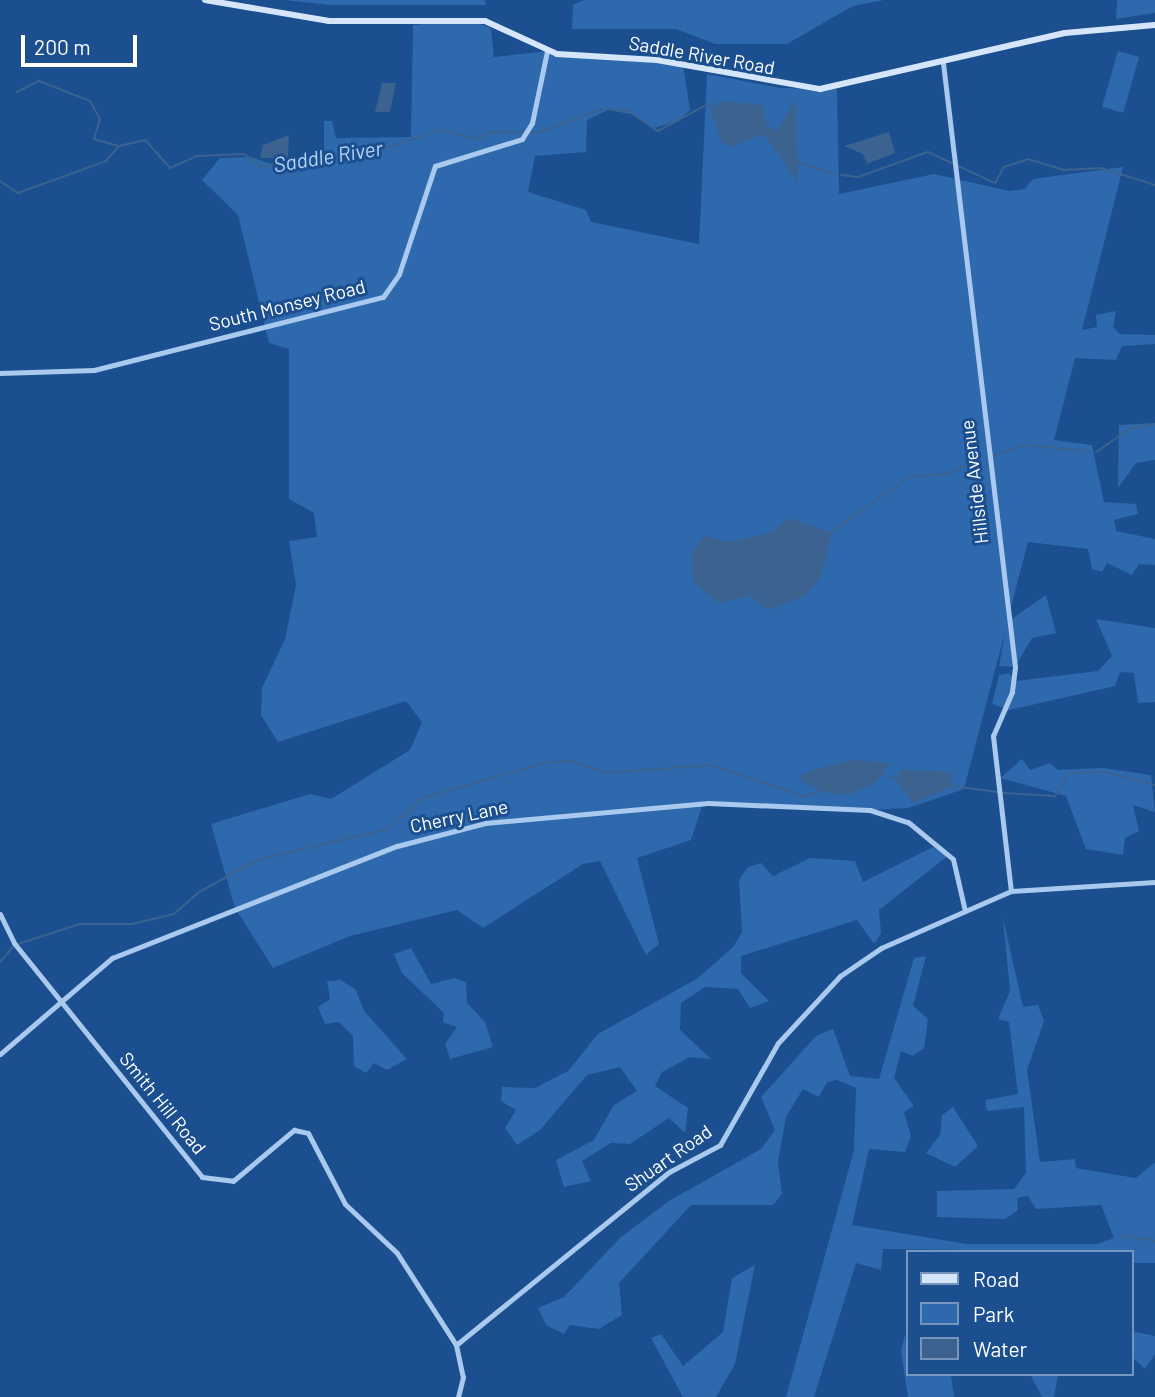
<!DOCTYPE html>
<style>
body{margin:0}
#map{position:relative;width:1155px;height:1397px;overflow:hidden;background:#1b4f8f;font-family:Barlow,sans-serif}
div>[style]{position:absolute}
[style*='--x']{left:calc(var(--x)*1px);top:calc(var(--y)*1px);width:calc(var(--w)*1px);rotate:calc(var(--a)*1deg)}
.green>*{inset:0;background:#2e69ad;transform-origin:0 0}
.water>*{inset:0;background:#3c6290}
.stream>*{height:2px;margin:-1px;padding:0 1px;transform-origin:1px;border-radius:1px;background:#3c6290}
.tertiary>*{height:5px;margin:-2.5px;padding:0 2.5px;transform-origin:2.5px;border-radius:2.5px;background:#a9c9ee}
.secondary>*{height:6px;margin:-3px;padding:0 3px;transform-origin:3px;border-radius:3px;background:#d6e6fa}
span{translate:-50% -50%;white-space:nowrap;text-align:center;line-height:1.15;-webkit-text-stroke:6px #1b4f8f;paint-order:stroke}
.street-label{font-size:19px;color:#fff}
.water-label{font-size:21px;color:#b5d3f5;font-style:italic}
.legend{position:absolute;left:906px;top:1250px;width:228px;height:126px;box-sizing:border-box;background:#1b4f8f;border:2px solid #7695bc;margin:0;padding:9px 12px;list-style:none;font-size:21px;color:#fff}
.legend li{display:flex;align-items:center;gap:14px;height:35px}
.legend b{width:35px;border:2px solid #7695bc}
.scale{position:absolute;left:21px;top:35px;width:116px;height:32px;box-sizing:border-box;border:4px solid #fff;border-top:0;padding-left:9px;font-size:21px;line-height:24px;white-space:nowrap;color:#fff;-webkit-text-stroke:5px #1b4f8f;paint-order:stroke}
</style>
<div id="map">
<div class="green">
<i style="clip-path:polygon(284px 0,485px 0,486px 5px,330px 5px)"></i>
<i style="clip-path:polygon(584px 0,884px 0,853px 6px,787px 44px,715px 44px,676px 29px,572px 29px,573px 5px)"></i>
<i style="clip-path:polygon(1117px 0,1155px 0,1155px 13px,1116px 19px)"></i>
<i style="clip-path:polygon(468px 20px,491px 28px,494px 57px,547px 51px,683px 65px,690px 110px,678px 121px,654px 128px,636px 115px,608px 110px,587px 120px,586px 152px,535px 156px,528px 192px,586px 210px,591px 222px,699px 244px,707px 74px,780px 88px,837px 89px,839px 194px,934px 174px,1009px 191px,1025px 189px,1033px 179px,1123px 167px,1082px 330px,1097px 327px,1096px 315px,1116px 311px,1113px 327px,1120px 334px,1155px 335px,1155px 344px,1122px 346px,1116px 360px,1075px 358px,1054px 440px,1092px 445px,1104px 502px,1136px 504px,1138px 514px,1114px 520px,1116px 531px,1155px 539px,1155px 565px,1139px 564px,1132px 575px,1107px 563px,1102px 572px,1092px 569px,1088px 549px,1028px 542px,1007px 622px,1046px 595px,1056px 633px,1032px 638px,1015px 667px,999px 666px,1005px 632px,964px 789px,908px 808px,870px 810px,703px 803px,691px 840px,637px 858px,659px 944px,646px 955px,600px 861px,583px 864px,483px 928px,457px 910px,350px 936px,273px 968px,235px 908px,211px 824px,310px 794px,331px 799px,410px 750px,422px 722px,406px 701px,278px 742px,261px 715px,262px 688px,285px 639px,296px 585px,289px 541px,317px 537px,314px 513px,289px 499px,289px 349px,269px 343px,238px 215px,202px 180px,220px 158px,250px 157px,281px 167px,324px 154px,324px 121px,332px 121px,336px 138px,411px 137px,413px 25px)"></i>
<i style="left:1118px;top:51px;width:22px;height:58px;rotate:16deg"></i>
<i style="clip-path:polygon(1155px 423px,1155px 460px,1136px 463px,1118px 488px,1119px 425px)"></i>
<i style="clip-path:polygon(1096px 619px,1155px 628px,1155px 702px,1138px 703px,1134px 673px,1120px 672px,1115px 686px,1009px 710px,992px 704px,999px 675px,1009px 673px,1015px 681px,1098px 671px,1112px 656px)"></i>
<i style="clip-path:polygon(1022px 759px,1030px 770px,1050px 763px,1058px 770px,1103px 768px,1151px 775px,1155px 812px,1133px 805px,1139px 831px,1125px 838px,1123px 855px,1086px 849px,1066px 796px,1000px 778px)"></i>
<i style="clip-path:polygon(933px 847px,949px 855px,879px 910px,881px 933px,874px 944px,857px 920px,741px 956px,741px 973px,769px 1001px,750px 1008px,738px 989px,705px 987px,681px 1003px,680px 1030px,711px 1059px,690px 1057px,662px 1072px,655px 1086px,688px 1108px,685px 1133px,669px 1118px,630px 1144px,611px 1143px,582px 1161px,591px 1181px,564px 1187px,556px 1160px,594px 1140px,614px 1105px,637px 1091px,620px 1067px,587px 1075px,540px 1130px,517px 1145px,505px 1128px,516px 1110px,501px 1101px,502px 1087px,535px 1088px,568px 1071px,598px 1034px,698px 978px,733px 947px,742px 932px,739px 880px,748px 867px,761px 863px,773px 876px,810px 858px,855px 861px,863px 882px)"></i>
<i style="clip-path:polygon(1003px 918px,1023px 1007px,1038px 1005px,1044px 1021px,1027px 1070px,1040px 1162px,1075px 1159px,1076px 1168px,1136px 1178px,1155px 1162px,1155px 1263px,1132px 1263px,1132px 1252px,883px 1249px,881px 1270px,856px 1263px,814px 1397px,786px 1397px,854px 1150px,856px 1088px,837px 1080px,827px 1082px,819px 1097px,803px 1089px,786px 1117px,778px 1161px,782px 1194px,773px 1205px,691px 1205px,619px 1283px,622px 1315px,599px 1329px,570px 1325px,564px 1334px,546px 1325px,538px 1308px,564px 1297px,621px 1237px,669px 1201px,761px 1149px,775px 1130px,761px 1097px,816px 1036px,833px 1029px,850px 1076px,879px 1079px,914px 958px,926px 956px,913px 1006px,928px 1019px,924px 1048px,913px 1056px,901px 1051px,894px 1078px,914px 1106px,904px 1112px,911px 1136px,905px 1152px,869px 1149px,852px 1225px,967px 1244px,1098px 1244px,1114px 1238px,1101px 1205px,1036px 1209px,1028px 1196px,1017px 1198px,1018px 1210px,1005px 1219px,937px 1217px,937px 1191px,1014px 1189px,1026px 1173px,1024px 1107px,987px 1111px,985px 1100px,1018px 1094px,1009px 1022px,998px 1019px,1010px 991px)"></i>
<i style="clip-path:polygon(411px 948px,431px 984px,454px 978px,466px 982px,467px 1003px,485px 1022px,493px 1047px,450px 1059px,445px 1044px,457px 1027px,443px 1022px,444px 1013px,402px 973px,394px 954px)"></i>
<i style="clip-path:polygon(341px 980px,356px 990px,364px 1011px,407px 1059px,387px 1070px,374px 1063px,366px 1073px,354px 1066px,353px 1036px,339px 1022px,325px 1024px,318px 1007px,330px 999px,327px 981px)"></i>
<i style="clip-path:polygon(953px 1107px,978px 1146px,955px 1167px,926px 1153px,940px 1135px,942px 1115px)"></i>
<i style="clip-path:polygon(755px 1265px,735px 1364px,716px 1397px,683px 1397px,651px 1338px,661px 1334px,683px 1366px,723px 1332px,732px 1278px)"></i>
<i style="clip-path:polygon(1132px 1331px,1155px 1336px,1155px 1354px,1145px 1369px,1132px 1357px)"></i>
<i style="clip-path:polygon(905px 1334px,908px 1374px,951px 1374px,954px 1397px,908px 1397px,901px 1351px)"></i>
<i style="clip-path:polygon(1030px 1374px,1058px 1374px,1054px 1397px,1042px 1397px)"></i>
</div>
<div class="water">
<i style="clip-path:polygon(382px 83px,396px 83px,390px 112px,375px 112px)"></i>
<i style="clip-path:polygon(796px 99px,798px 183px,764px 134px,730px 147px,722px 142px,711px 111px,719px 101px,762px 105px,767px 127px,777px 131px)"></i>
<i style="clip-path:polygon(889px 132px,895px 153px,867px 164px,863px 154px,844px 146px)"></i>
<i style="clip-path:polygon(289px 135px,288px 158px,260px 158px,263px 145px)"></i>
<i style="clip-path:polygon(788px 518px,832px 533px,819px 580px,804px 596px,768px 610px,750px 596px,719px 603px,693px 582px,692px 553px,704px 536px,729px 542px,771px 533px)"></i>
<i style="clip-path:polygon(851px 760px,890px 763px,876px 782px,851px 794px,827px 793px,800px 780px,804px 773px)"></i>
<i style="clip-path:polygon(899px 770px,942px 771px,952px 774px,950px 787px,913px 803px,897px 783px)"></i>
</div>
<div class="stream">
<i style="--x:17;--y:92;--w:25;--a:-27"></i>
<i style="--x:39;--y:81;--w:55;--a:21.4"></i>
<i style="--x:90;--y:101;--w:21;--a:61"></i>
<i style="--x:100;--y:119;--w:21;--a:107"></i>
<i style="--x:94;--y:139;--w:26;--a:16"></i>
<i style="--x:798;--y:162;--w:37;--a:19"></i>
<i style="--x:841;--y:175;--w:17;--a:7"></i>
<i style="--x:858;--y:177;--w:74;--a:-19.7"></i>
<i style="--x:928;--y:152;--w:74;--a:24.8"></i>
<i style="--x:995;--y:183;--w:18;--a:-61"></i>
<i style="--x:1004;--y:167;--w:25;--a:-18"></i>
<i style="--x:1028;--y:159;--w:37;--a:17"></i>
<i style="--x:1063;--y:170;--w:38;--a:-3"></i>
<i style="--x:1101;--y:168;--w:57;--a:17.5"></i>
<i style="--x:0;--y:181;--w:22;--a:34"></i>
<i style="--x:18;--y:193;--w:94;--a:-20"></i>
<i style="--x:106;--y:161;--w:20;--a:-49"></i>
<i style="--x:119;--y:146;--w:27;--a:-13"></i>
<i style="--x:145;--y:140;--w:38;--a:48"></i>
<i style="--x:170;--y:168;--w:30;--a:-24"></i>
<i style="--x:197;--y:156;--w:47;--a:-2.4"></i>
<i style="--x:244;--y:154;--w:22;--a:36"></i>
<i style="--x:262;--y:167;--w:45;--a:-14"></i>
<i style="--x:306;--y:156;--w:65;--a:-2.6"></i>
<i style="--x:371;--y:153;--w:72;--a:-18.7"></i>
<i style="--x:439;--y:130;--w:42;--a:12.4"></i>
<i style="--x:480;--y:139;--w:12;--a:-35"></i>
<i style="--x:490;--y:132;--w:47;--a:1.2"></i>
<i style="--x:537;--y:133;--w:69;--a:-20.3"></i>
<i style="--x:602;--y:109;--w:26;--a:4"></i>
<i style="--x:628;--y:111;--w:36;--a:34"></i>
<i style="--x:658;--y:131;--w:57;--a:-28.4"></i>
<i style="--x:708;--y:104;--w:6;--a:31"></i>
<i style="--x:1096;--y:452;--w:42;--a:-34.4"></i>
<i style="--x:1131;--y:428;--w:24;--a:-9"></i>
<i style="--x:993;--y:456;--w:33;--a:-20"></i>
<i style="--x:1024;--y:445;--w:65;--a:5.3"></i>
<i style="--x:830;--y:533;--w:97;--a:-35.3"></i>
<i style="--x:909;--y:477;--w:37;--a:-5"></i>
<i style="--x:946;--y:474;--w:40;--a:-23.4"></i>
<i style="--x:883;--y:775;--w:16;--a:15"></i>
<i style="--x:951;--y:786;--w:47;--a:7.3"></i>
<i style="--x:1003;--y:793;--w:52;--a:3.3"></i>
<i style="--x:1055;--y:796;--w:27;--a:-57"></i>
<i style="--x:1070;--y:773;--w:36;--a:-2"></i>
<i style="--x:1106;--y:772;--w:51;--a:14.9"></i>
<i style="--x:18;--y:944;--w:65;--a:-17.9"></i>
<i style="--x:80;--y:924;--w:52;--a:0"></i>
<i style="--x:132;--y:924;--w:43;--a:-13.4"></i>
<i style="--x:174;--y:914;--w:33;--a:-41"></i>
<i style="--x:199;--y:892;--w:66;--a:-28.9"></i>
<i style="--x:257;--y:860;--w:134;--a:-13.4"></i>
<i style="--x:387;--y:829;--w:48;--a:-40.7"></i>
<i style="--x:423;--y:798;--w:127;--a:-16"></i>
<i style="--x:545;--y:763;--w:25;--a:-5"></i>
<i style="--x:570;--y:761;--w:40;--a:18"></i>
<i style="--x:608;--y:773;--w:103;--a:-4.4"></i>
<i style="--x:711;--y:765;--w:99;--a:18.8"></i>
<i style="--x:805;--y:797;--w:17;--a:-24"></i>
<i style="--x:0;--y:962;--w:20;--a:-49"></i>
<i style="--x:1124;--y:1236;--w:31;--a:9"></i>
</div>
<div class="tertiary">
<i style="--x:943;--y:63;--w:608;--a:83.2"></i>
<i style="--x:1015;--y:667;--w:25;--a:97"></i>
<i style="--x:1012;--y:692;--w:48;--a:113.4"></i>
<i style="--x:993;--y:736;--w:156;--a:83.4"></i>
<i style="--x:0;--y:373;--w:94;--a:-1.8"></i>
<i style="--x:94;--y:370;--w:298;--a:-14.2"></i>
<i style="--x:383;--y:297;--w:28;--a:-55"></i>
<i style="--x:399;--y:274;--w:114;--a:-71.6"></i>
<i style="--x:435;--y:166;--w:91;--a:-17.2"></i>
<i style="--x:522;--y:139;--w:19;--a:-58"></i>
<i style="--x:532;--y:123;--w:74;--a:-78.2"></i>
<i style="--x:0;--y:914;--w:32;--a:64"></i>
<i style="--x:14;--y:943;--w:300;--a:51.2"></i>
<i style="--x:202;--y:1177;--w:31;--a:7"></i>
<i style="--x:233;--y:1181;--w:80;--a:-39.9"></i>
<i style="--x:294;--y:1130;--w:14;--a:12"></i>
<i style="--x:308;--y:1133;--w:80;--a:62.5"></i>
<i style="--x:345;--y:1204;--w:71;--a:43.3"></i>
<i style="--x:397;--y:1253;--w:109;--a:57.3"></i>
<i style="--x:456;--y:1345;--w:33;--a:78"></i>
<i style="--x:463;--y:1377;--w:21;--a:104"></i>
<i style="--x:0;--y:1054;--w:148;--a:-40.6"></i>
<i style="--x:112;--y:958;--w:306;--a:-21.5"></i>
<i style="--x:397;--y:846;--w:91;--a:-14.6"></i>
<i style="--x:485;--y:823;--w:224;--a:-5.1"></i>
<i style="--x:708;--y:803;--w:162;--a:2.5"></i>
<i style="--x:870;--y:810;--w:40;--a:18"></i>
<i style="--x:908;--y:822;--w:58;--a:39.4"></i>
<i style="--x:953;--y:859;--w:53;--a:77"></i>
<i style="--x:456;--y:1345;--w:274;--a:-39.1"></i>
<i style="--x:669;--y:1172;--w:58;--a:-27.9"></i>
<i style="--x:720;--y:1145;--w:117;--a:-60.4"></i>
<i style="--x:778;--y:1043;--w:91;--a:-47.2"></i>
<i style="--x:840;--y:976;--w:50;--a:-34.3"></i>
<i style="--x:881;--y:948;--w:142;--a:-23.7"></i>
<i style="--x:1011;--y:891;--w:144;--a:-3.6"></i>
</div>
<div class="secondary">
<i style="--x:205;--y:0;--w:126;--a:9.6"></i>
<i style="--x:329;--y:21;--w:156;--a:0"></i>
<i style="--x:485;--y:21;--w:79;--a:24.6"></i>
<i style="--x:557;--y:54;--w:100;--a:3.4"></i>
<i style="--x:657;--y:60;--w:166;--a:10.1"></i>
<i style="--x:820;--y:89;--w:251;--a:-12.9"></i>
<i style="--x:1065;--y:33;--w:90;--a:-5.1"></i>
</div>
<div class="street-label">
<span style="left:702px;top:55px;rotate:10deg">Saddle River Road</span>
<span style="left:287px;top:305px;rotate:-14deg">South Monsey Road</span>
<span style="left:974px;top:482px;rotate:-97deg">Hillside Avenue</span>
<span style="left:459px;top:816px;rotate:-12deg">Cherry Lane</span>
<span style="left:163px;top:1103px;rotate:51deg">Smith Hill Road</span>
<span style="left:668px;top:1158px;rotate:-35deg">Shuart Road</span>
</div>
<div class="water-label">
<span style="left:328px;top:156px;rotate:-9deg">Saddle River</span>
</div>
<ul class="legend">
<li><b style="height:9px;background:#d6e6fa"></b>Road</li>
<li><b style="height:19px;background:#2e69ad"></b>Park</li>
<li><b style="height:19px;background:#3c6290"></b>Water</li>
</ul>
<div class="scale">200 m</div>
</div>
